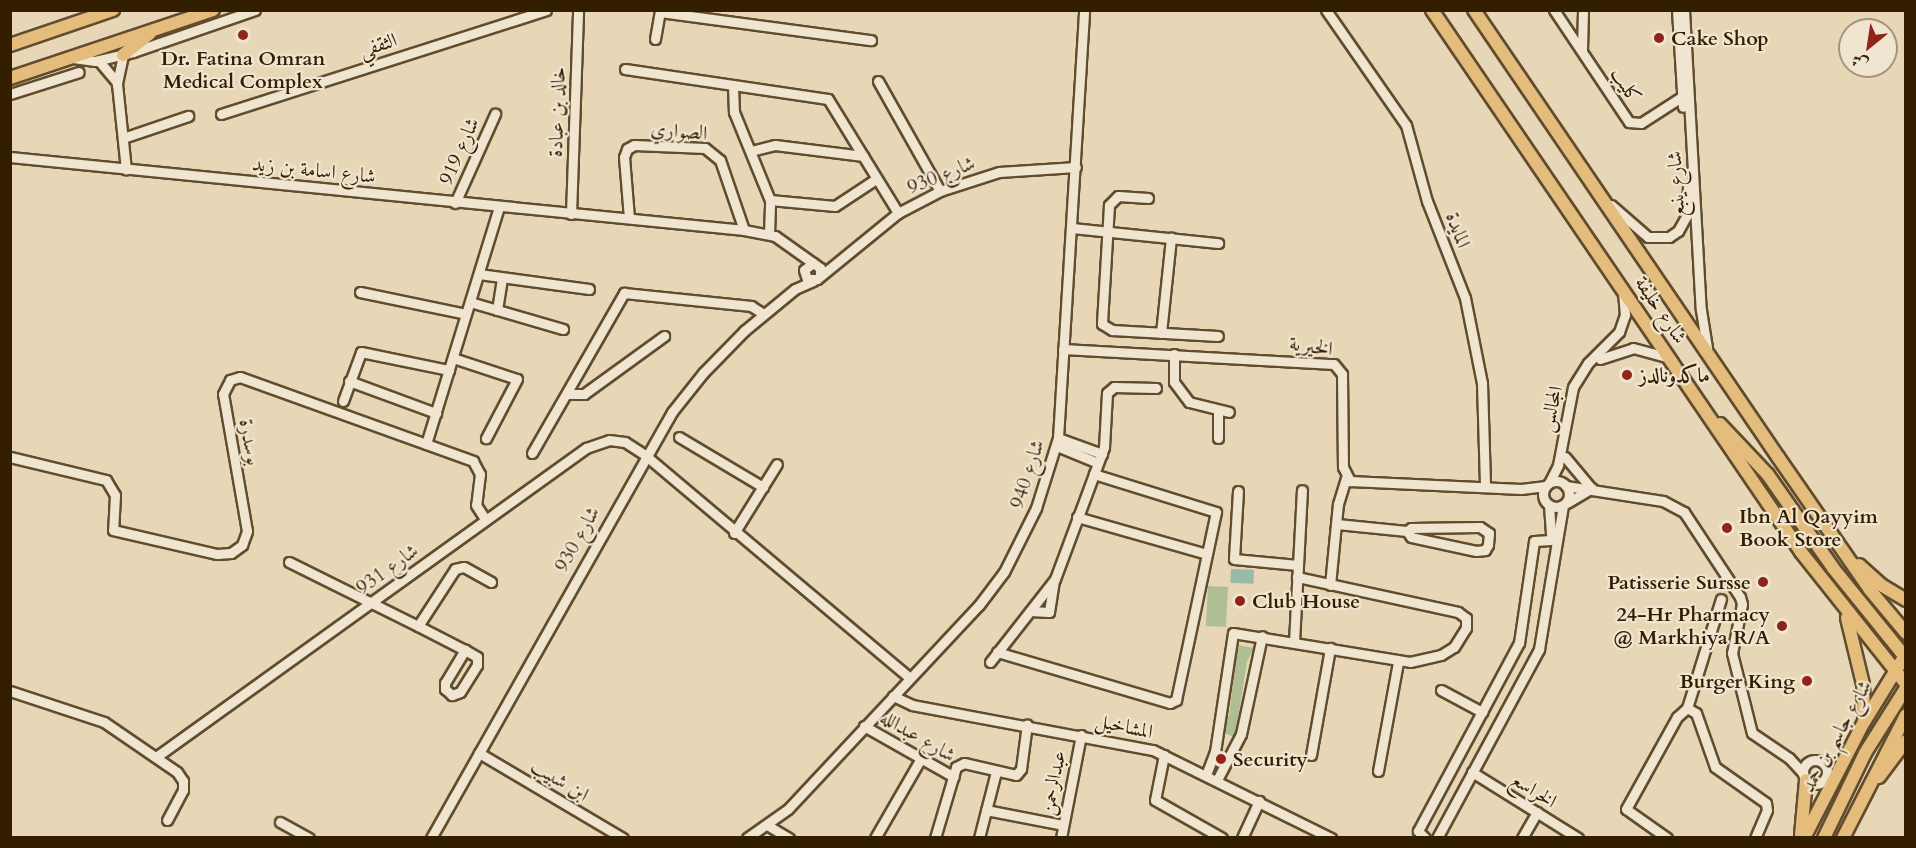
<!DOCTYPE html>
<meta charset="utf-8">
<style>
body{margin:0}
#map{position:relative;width:1916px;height:848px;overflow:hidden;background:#e8d7b7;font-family:Cardo,Amiri,serif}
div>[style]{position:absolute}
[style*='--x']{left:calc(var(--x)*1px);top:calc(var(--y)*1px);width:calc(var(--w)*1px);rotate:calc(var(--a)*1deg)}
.green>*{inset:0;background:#afbf93;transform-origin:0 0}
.water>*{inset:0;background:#98baa8;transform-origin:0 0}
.roads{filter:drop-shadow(2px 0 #614c2e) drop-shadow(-2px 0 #614c2e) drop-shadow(0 2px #614c2e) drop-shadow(0 -2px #614c2e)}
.minor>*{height:9px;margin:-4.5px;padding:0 4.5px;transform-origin:4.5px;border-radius:4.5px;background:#f0e5d0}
.minor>.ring{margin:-4.5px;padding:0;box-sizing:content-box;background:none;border:9px solid #f0e5d0;border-radius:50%}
.major>*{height:12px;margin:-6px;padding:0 6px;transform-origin:6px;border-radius:6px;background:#e4bc7c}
.dots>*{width:16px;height:16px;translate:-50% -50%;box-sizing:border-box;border:3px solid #f0e5d0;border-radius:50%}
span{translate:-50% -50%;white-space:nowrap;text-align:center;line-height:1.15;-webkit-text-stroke:4.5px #f0e5d0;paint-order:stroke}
.poi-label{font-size:20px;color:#341e00;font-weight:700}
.left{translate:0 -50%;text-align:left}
.right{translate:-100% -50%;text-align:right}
.street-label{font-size:20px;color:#341e00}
.frame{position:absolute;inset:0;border:12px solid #341e00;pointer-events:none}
.north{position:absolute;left:1838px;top:18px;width:60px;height:60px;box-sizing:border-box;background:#f0e5d0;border:2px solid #a5957d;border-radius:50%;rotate:210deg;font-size:16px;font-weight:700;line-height:24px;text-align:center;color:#341e00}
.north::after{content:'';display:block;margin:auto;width:21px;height:27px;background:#8f2418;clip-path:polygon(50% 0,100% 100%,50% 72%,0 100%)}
</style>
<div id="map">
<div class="green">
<i style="left:1208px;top:586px;width:20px;height:40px;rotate:3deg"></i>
<i style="clip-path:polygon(1238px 645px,1254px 648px,1247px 662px,1235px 737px,1221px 732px,1229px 715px)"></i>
</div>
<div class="water">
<i style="left:1231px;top:569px;width:23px;height:14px;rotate:2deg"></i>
</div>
<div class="roads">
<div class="minor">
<i style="--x:1326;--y:10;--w:140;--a:55.2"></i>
<i style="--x:1406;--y:125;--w:79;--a:74.6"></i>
<i style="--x:1427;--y:201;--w:104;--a:68.6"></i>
<i style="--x:1465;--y:298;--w:87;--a:78.7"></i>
<i style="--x:1482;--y:383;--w:103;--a:88.3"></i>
<i style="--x:1554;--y:10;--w:135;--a:56.2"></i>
<i style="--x:1629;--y:122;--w:12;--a:5"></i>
<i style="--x:1641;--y:123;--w:54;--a:-32.8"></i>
<i style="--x:1677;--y:10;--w:97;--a:86.5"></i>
<i style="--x:1684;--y:10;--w:300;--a:86.8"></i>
<i style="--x:1701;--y:310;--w:39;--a:81"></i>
<i style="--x:660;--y:12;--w:213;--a:7.6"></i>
<i style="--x:655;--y:39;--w:29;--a:-80"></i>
<i style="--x:1582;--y:51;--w:41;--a:-88.6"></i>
<i style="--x:123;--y:55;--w:30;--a:102"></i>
<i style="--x:117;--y:84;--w:86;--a:84"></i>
<i style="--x:73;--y:58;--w:22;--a:8"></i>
<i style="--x:95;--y:61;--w:39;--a:-13"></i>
<i style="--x:133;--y:52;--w:129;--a:-19"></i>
<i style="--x:99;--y:61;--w:26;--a:50"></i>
<i style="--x:625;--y:69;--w:205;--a:8.4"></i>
<i style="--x:828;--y:99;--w:134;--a:58.4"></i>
<i style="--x:878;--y:81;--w:126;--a:60.6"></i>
<i style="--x:733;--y:85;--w:27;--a:88"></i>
<i style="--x:734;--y:112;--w:95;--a:67.8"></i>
<i style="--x:770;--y:200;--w:65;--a:5.3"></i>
<i style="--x:835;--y:206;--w:49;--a:-33.4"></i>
<i style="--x:10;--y:94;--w:72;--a:-17.7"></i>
<i style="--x:221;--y:114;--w:341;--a:-17.7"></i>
<i style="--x:123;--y:138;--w:69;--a:-18.7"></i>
<i style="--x:751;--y:151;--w:25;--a:-14"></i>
<i style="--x:775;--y:145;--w:89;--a:7.1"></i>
<i style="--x:10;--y:157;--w:738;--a:5.68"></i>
<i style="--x:744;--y:230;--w:32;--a:11"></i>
<i style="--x:775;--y:236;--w:47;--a:35.4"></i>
<i style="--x:1148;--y:198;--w:30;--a:-176"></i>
<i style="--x:1118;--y:196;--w:13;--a:135"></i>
<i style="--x:1109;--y:205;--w:119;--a:93.4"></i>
<i style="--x:1102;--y:324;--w:12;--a:31"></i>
<i style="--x:1112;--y:330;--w:106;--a:3.2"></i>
<i style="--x:455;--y:203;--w:98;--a:-65.8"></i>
<i style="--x:1611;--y:205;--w:49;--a:40.9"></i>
<i style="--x:1648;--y:237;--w:21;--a:0"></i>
<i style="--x:1669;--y:237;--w:11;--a:-34"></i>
<i style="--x:1678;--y:231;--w:18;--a:-61"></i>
<i style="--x:1687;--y:215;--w:28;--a:-88"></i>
<i style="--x:571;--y:214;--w:204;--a:-88"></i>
<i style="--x:629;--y:218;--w:61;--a:-94.7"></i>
<i style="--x:624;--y:157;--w:9;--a:-69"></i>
<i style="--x:627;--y:149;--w:8;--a:-30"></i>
<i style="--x:634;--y:145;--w:71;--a:2.4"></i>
<i style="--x:705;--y:148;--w:19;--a:39"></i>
<i style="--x:720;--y:160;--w:74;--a:71.1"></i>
<i style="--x:1072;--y:228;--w:147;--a:5.9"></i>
<i style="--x:769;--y:234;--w:34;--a:-88"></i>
<i style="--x:479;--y:274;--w:111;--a:7.8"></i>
<i style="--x:820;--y:275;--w:7;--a:-90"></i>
<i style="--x:820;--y:268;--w:9;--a:-144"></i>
<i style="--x:813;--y:263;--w:11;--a:142"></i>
<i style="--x:804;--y:270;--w:9;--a:72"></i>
<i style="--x:807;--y:279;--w:10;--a:0"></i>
<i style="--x:817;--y:279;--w:104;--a:-39.2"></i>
<i style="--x:898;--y:213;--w:47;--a:-27.6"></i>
<i style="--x:940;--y:191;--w:62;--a:-17.9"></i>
<i style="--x:999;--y:172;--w:77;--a:-3.7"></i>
<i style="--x:360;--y:292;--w:108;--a:11.7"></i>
<i style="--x:470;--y:302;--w:97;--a:16.2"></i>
<i style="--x:497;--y:310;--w:32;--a:-81"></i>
<i style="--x:1161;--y:333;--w:96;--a:-84"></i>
<i style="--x:1063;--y:349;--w:271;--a:3.2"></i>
<i style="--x:1334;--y:364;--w:13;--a:51"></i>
<i style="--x:1342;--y:374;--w:93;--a:89.4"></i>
<i style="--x:1343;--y:467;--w:16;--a:63"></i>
<i style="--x:1350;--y:481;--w:171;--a:2.7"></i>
<i style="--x:1521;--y:489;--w:25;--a:-7"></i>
<i style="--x:1174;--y:354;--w:28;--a:90"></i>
<i style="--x:1174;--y:382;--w:25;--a:53"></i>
<i style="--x:1189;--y:402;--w:41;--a:14"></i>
<i style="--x:453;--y:358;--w:67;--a:18.2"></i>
<i style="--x:517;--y:379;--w:67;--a:117.7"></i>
<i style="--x:1600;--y:359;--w:35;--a:-18"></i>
<i style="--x:1633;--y:348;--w:38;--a:15"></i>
<i style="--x:349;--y:381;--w:93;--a:20.2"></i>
<i style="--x:567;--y:394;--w:17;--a:0"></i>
<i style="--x:584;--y:394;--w:99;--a:-35.9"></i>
<i style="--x:343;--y:401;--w:52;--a:-69.8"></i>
<i style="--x:361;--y:352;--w:90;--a:11.6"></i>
<i style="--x:1218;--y:410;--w:28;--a:90"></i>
<i style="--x:679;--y:437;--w:98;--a:30.8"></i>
<i style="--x:1058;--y:438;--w:47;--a:20"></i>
<i style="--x:426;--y:444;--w:248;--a:-72.9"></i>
<i style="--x:1057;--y:446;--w:44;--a:22.5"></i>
<i style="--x:532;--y:453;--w:185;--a:-60.1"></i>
<i style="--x:624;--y:293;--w:128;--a:5.8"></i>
<i style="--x:751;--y:306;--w:15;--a:32"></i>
<i style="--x:10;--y:457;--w:99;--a:13.5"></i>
<i style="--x:106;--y:480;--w:17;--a:59"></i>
<i style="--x:115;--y:495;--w:35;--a:93"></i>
<i style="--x:113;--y:530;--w:107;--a:13"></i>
<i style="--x:217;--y:554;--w:14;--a:-4"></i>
<i style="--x:231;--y:553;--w:14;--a:-36"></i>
<i style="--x:242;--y:545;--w:15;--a:-70"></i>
<i style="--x:247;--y:531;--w:139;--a:-99.9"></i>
<i style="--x:223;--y:394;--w:16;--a:-63"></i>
<i style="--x:230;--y:380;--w:10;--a:-17"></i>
<i style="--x:240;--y:377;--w:248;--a:19.8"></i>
<i style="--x:473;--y:461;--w:15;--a:62"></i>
<i style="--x:480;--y:474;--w:31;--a:97"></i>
<i style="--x:476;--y:505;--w:17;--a:57"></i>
<i style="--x:1565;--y:457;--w:39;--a:50"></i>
<i class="ring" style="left:1543px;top:481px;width:17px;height:17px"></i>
<i style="--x:1549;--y:483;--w:20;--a:-63"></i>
<i style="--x:1558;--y:465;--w:79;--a:-79.1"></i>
<i style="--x:1573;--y:387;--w:28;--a:-58"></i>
<i style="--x:1588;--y:363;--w:44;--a:-45"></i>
<i style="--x:1619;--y:332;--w:18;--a:-71"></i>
<i style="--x:1625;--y:315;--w:23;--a:-95"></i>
<i style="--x:1566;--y:486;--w:98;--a:8.8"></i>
<i style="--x:1663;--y:501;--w:24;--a:28"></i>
<i style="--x:1684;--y:512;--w:102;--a:56.6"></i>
<i style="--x:1740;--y:597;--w:7;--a:74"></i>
<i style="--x:1742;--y:604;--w:50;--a:101.5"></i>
<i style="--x:1732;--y:653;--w:82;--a:76"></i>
<i style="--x:1752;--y:733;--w:45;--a:34"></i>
<i style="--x:1789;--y:758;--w:21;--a:47"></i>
<i style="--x:1238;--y:491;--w:68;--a:93.4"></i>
<i style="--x:1234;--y:559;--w:64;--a:5.4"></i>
<i style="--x:1567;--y:503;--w:29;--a:-31"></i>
<i style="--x:1549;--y:505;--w:29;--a:86"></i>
<i style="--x:1077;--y:517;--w:135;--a:15.9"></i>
<i style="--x:1337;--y:524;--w:70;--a:5.7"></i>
<i style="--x:1407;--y:531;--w:5;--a:-37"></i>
<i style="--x:1411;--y:528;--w:69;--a:-0.8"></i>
<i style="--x:1480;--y:527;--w:11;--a:34"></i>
<i style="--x:1489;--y:533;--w:12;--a:95"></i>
<i style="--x:1488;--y:545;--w:6;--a:121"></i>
<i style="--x:1485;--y:550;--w:9;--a:174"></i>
<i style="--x:1476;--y:551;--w:66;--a:-167.8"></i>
<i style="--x:1411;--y:537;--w:7;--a:-124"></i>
<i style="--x:734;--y:533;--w:81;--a:-58.1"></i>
<i style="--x:289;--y:562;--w:144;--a:26.4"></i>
<i style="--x:418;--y:626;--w:53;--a:27.1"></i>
<i style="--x:465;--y:650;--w:14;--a:30"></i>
<i style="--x:477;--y:657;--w:8;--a:90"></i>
<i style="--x:477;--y:665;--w:32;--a:122"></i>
<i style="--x:460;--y:692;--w:9;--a:159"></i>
<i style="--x:452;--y:695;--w:9;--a:-139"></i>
<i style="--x:445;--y:689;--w:6;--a:-90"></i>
<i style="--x:445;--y:683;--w:39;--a:-59"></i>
<i style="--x:1330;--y:585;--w:81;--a:-84.4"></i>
<i style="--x:1338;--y:504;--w:28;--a:-73"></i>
<i style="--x:1030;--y:611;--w:19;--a:3"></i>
<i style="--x:1049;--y:612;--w:30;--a:-81"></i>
<i style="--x:418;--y:626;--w:68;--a:-57"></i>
<i style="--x:455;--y:569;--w:9;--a:-13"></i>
<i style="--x:464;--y:567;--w:31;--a:29"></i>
<i style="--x:1294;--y:642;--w:152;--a:-87"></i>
<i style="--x:997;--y:652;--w:180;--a:16.4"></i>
<i style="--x:1170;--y:703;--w:7;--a:-27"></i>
<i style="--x:1176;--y:700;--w:192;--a:-78"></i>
<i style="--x:1216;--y:512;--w:128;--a:-162.7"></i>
<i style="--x:990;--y:662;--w:105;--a:-51.9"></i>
<i style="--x:1055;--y:579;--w:141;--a:-69.6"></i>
<i style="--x:1104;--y:447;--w:54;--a:-86.8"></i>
<i style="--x:1107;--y:393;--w:9;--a:-41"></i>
<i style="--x:1114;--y:387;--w:42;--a:1.4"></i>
<i style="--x:1441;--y:690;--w:47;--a:28.2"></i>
<i style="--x:10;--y:691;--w:99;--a:18.3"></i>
<i style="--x:104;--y:722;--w:88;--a:34.4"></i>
<i style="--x:177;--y:772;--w:11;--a:56"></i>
<i style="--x:183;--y:781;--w:9;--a:90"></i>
<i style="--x:183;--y:790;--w:34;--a:118"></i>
<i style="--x:893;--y:696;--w:21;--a:25"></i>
<i style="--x:912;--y:705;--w:245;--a:10.6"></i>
<i style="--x:1153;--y:750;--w:199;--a:26.3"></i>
<i style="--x:1687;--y:708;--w:10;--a:29"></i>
<i style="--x:1696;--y:713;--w:57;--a:70.6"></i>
<i style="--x:1715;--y:767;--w:62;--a:35.2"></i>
<i style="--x:1766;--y:803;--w:7;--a:82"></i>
<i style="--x:1767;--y:810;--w:30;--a:113"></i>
<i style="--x:864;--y:726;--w:103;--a:29.5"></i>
<i style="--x:479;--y:753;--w:167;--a:30.6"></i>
<i style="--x:1164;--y:755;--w:46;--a:101.3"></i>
<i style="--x:1155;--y:800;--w:77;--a:29.6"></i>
<i style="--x:1311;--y:755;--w:109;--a:-79.9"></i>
<i style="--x:156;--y:757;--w:530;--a:-35.7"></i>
<i style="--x:586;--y:448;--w:24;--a:-19"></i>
<i style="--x:609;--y:440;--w:16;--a:7"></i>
<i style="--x:625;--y:442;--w:24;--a:33"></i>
<i style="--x:645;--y:455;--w:346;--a:40.1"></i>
<i class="ring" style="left:1803px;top:760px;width:15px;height:15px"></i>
<i style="--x:1378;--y:771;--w:111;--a:-79.6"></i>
<i style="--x:1472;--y:772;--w:125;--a:31.9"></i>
<i style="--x:1206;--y:775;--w:25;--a:-69"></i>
<i style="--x:1215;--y:752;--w:120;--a:-81.4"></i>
<i style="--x:1233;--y:633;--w:179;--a:9.3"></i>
<i style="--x:1410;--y:662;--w:32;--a:-13"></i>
<i style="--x:1441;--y:655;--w:15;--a:-32"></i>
<i style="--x:1454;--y:647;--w:22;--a:-58"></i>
<i style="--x:1466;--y:628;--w:10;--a:-90"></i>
<i style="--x:1466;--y:618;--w:10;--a:-143"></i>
<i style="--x:1458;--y:612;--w:165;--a:-167.7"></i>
<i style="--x:1217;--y:780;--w:52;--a:-62.4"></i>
<i style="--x:1241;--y:734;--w:100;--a:-77.9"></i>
<i style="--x:986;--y:810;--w:78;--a:11"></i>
<i style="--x:280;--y:822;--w:33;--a:29"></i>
<i style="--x:767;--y:825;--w:26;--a:31"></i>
<i style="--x:431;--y:838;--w:489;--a:-60.5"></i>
<i style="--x:672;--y:412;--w:50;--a:-51.5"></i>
<i style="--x:703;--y:373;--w:59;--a:-45.7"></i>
<i style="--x:744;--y:331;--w:66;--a:-39.5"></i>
<i style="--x:795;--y:289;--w:20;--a:-24"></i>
<i style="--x:747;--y:838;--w:50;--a:-35.3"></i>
<i style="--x:788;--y:809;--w:279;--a:-46.9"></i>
<i style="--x:979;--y:605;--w:41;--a:-52.9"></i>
<i style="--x:1004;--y:572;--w:72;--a:-63.4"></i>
<i style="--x:1036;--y:508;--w:73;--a:-72.6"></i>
<i style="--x:1058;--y:438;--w:429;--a:-86.5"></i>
<i style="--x:875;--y:838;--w:90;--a:-60"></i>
<i style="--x:935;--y:838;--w:74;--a:-73.5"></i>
<i style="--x:956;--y:767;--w:9;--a:-27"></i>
<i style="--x:964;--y:763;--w:53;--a:13"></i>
<i style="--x:1016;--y:775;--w:8;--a:-50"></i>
<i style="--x:1021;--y:769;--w:45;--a:-82.4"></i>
<i style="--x:979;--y:838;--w:68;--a:-75.6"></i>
<i style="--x:1061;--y:838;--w:105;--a:-79"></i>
<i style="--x:1242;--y:838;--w:41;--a:-65.3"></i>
<i style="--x:1425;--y:838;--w:10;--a:-135"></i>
<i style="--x:1418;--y:831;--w:213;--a:-61.8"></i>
<i style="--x:1519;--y:643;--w:103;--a:-81.6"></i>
<i style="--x:1534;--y:541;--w:17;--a:-3"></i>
<i style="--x:1437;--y:838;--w:215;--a:-61.6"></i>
<i style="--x:1539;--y:649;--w:145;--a:-80.5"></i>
<i style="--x:1522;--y:838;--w:30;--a:-60"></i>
<i style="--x:1667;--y:838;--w:50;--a:-144.7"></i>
<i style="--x:1626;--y:809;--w:105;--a:-61"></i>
<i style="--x:1677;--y:717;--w:13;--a:-42"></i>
<i style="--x:1687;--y:708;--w:114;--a:-72.7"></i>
</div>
<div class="major">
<i style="--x:1432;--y:10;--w:656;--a:55.75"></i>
<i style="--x:1801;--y:552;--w:169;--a:51.5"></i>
<i style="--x:1474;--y:10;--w:541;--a:55.78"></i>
<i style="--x:1778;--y:457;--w:162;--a:55.3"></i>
<i style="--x:1870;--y:590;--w:56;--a:50.1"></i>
<i style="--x:10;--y:45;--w:109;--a:-18.8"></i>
<i style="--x:123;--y:55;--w:35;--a:-39"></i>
<i style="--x:10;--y:78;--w:214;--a:-18.5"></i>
<i style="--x:1720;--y:424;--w:70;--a:46.7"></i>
<i style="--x:1768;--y:475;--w:113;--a:55"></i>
<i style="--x:1833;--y:568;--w:116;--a:51"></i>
<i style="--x:1859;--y:565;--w:30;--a:42"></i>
<i style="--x:1881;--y:585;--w:29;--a:31"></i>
<i style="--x:1847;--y:618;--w:68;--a:76.4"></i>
<i style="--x:1863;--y:684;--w:37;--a:88"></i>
<i style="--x:1879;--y:777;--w:45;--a:-53.1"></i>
<i style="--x:1801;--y:835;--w:55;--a:-84.8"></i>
<i style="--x:1804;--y:838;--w:131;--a:-62.7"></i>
<i style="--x:1864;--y:722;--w:80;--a:-58.3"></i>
<i style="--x:1824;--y:838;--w:94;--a:-64.2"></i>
<i style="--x:1865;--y:753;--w:77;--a:-57.8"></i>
<i style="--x:1843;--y:838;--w:138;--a:-62.9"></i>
</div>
</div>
<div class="dots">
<i style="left:243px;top:35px;background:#8f2418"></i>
<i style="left:1659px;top:38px;background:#8f2418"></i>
<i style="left:1627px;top:375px;background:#8f2418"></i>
<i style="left:1727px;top:528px;background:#8f2418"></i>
<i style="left:1763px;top:582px;background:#8f2418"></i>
<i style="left:1240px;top:601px;background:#8f2418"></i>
<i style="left:1782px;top:626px;background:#8f2418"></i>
<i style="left:1807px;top:681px;background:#8f2418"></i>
<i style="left:1221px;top:759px;background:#8f2418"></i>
</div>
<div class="poi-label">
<span class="left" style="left:1671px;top:38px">Cake Shop</span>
<span style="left:243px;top:70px">Dr. Fatina Omran<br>Medical Complex</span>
<span class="left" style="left:1639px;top:375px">ماكدونالدز</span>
<span class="left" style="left:1739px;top:528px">Ibn Al Qayyim<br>Book Store</span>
<span class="right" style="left:1751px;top:582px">Patisserie Sursse</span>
<span class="left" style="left:1252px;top:601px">Club House</span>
<span class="right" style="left:1770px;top:626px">24-Hr Pharmacy<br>@ Markhiya R/A</span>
<span class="right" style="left:1795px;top:681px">Burger King</span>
<span class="left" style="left:1233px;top:759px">Security</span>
</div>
<div class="street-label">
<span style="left:378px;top:45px;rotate:-18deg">الثقفي</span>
<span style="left:1626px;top:85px;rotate:57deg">كليب</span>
<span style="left:557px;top:112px;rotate:-88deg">خالد بن عبادة</span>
<span style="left:679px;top:131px;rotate:5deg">الصواري</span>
<span style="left:459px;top:151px;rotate:-66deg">شارع 919</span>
<span style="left:314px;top:170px;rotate:6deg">شارع اسامة بن زيد</span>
<span style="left:941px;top:175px;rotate:-22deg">شارع 930</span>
<span style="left:1676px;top:184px;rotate:-93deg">شارع ينبع</span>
<span style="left:1458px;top:230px;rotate:69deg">المايدة</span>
<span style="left:1661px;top:310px;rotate:56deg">شارع خليفة</span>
<span style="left:1311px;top:346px;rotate:8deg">الخيرية</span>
<span style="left:1551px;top:409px;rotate:-77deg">المجالس</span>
<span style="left:250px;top:442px;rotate:79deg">بوسدرة</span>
<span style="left:1027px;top:474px;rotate:-72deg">شارع 940</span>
<span style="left:577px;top:539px;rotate:-61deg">شارع 930</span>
<span style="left:387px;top:569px;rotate:-36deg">شارع 931</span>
<span style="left:1124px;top:726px;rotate:12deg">المشاخيل</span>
<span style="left:918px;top:736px;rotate:30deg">شارع عبدالله</span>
<span style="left:1836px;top:736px;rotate:-61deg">شارع جاسم بن حمد</span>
<span style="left:560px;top:780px;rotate:31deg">ابن شبيب</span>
<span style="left:1053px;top:783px;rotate:-79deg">عبدالرحمن</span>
<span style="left:1534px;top:790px;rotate:32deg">الخراسع</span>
</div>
<div class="frame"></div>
<div class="north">ش</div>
</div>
